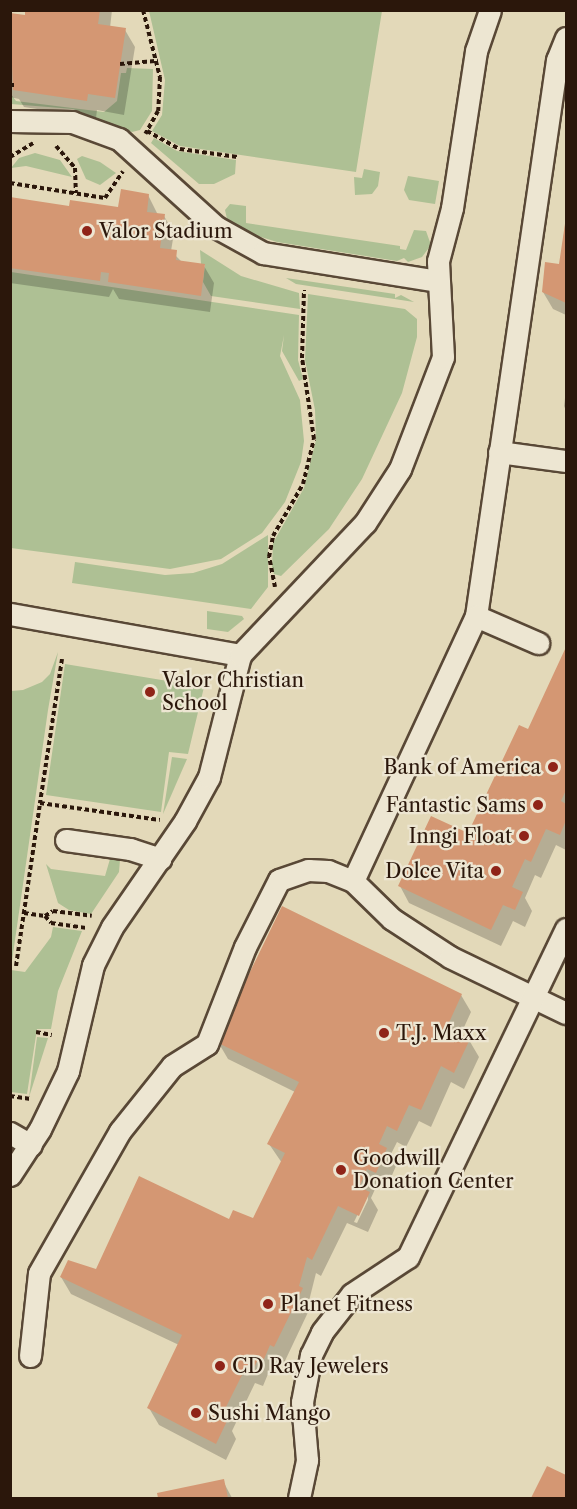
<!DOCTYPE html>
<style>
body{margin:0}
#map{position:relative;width:577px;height:1509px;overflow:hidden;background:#e3d9b9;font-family:"Libre Caslon Text",serif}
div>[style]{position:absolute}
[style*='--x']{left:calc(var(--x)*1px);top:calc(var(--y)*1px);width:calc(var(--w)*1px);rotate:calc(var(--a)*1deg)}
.green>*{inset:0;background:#aec094}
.shadow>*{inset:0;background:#0003}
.building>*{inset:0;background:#d49773}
.path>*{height:4px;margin-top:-2px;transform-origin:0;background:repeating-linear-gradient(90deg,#2b170b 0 4.5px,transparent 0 7.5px)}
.roads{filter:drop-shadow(2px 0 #594836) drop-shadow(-2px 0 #594836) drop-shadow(0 2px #594836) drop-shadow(0 -2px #594836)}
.minor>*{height:21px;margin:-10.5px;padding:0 10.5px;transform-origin:10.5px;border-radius:10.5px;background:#ede6d2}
.dots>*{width:16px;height:16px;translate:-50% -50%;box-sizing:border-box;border:3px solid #ede6d2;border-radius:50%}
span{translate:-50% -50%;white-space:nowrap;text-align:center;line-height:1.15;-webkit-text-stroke:4.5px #ede6d2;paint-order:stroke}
.poi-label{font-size:20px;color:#2b170b}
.left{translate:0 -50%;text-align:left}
.right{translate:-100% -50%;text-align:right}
.frame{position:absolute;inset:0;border:12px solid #2b170b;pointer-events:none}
</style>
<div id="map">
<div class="green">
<i style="clip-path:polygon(149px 11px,382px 11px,356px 172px,180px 146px,152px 131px,162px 115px,165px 80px)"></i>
<i style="clip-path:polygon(127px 68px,153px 69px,152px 111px,140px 130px,132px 132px,73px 109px,11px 104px,11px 94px,16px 101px,104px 112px,117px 101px,121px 73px,126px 73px)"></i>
<i style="clip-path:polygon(154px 138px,177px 151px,236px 160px,235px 174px,214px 184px,199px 184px,151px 143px)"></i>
<i style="clip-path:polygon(35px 153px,60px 160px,72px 177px,26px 166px,11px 168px,19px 158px)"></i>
<i style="clip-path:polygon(82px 156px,100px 162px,116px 173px,100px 185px,86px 179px,77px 159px)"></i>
<i style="clip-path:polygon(364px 169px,380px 172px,378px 186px,372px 194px,355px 195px,354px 177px,362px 178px)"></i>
<i style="clip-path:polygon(408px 176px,439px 181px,435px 204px,409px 200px,404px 190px)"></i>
<i style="clip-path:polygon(230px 204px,246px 206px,246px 223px,400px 246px,400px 249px,406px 250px,414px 230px,426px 231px,431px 245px,422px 257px,408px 262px,404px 258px,397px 261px,277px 242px,252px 234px,227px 219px,225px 210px)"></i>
<i style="clip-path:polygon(200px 250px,241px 276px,299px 293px,300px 309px,211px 296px,203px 282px,205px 265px,201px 264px)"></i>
<i style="clip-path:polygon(11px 272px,299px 315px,298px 360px,303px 379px,299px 381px,282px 351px,284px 335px,280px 356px,300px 400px,304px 441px,301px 462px,285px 502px,262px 533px,221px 559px,170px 569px,11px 548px)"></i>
<i style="clip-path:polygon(286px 278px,395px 294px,395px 298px,401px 295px,414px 302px,296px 284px)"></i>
<i style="clip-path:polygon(308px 294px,405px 309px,417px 319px,417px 337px,402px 393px,362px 479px,329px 529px,281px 576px,274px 574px,272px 567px,273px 543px,304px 488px,316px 440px,315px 410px,305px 360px)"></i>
<i style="clip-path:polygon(268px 535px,268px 587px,251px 609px,72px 583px,75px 562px,165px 575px,193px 573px,222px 564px)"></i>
<i style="clip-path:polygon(207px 611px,242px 616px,244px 619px,228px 632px,207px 629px)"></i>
<i style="clip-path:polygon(58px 652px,48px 710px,11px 968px,11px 691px,23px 690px,42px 682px,50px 674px)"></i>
<i style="clip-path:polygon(65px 664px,204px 687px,188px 754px,169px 752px,161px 812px,46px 795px)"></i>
<i style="clip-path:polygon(172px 757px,187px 759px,163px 814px)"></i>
<i style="clip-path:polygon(110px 859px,120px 860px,119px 872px,91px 914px,69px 910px,58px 903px,46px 864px,51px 869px,105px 876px)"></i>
<i style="clip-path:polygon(53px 927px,82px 931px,58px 991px,51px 1029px,37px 1029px,27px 1094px,11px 1092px,11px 970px,25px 972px,51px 937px)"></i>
<i style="clip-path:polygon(37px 1037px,48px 1038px,29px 1097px)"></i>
</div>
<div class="shadow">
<i style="clip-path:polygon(27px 10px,112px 10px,110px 28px,125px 30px,135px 47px,124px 115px,97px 110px,96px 118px,24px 107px,19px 99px,10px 97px,10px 14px,26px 16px)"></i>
<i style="clip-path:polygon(148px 195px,158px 215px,164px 216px,174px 233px,171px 251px,183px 263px,204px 266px,214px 283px,210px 312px,119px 299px,113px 289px,109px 297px,10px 283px,10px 199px,70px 208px,119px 209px)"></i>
<i style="clip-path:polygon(566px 218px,566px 315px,553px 309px,543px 292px,560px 265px)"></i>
<i style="clip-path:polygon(566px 390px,566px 411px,564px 406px)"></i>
<i style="clip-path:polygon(566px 650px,566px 850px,556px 845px,541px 878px,535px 875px,525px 898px,532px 911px,525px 927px,513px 921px,501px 946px,409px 903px,400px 886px,468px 835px,528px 731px)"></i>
<i style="clip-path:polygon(evenodd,461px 995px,471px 1012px,460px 1036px,469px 1040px,479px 1057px,464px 1089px,451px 1082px,431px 1127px,419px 1121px,406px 1147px,397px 1142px,390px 1156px,396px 1166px,386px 1189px,377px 1185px,371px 1198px,378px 1210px,368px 1232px,347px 1223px,321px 1276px,316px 1273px,309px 1301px,311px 1306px,284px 1363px,280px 1361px,273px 1375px,268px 1374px,263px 1386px,255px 1383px,232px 1431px,236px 1439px,226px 1460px,159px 1425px,149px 1408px,179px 1345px,71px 1294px,61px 1277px,96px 1271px,230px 1221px,254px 1220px,282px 1163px,269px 1144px,295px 1092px,228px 1059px,218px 1042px,461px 995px,368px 1193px,368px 1200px,357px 1223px,354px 1222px,368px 1193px)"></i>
<i style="clip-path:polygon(548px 1468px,566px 1477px,566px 1498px,533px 1498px)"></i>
<i style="clip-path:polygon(223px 1481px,232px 1498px,160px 1498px,159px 1494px)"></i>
</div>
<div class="building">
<i style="clip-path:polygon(25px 10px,100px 10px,98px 24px,126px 28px,115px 98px,88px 94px,87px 101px,13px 90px,10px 13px,25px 15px)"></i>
<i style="clip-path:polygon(121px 189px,149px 194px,147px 212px,165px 214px,160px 248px,177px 250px,176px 260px,205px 264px,201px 296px,108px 282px,109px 273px,101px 272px,100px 281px,10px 268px,10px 197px,69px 206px,70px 200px,118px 207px)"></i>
<i style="clip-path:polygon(566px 217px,566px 303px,542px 292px,545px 262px,559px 264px)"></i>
<i style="clip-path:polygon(566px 647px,566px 790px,561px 801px,566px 804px,566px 820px,560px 835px,546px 829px,531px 862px,525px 859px,512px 887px,523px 892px,515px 910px,503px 905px,491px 930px,398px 886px,431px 816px,468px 833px,519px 725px,528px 729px)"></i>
<i style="clip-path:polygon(282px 906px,462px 994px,447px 1027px,470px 1039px,454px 1073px,441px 1066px,421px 1110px,409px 1105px,397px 1131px,387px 1126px,379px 1144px,387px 1148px,376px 1173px,367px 1169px,359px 1187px,370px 1192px,359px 1216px,338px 1206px,312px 1260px,307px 1257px,299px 1286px,303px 1288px,274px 1347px,270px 1345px,264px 1359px,259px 1357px,253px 1370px,246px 1367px,221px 1417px,227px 1421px,216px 1444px,147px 1408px,182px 1335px,60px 1277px,68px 1260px,96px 1269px,139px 1176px,229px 1219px,233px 1210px,253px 1218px,285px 1153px,267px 1144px,299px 1082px,216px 1042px)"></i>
<i style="clip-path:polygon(547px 1466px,566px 1475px,566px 1498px,531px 1498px)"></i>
<i style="clip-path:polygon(224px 1479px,228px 1498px,158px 1498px,157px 1493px)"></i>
</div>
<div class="path">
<i style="--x:143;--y:10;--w:69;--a:75.8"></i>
<i style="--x:160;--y:77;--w:34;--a:93"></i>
<i style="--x:158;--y:111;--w:26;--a:119"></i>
<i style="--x:120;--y:64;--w:38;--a:-5"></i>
<i style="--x:10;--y:85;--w:4;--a:0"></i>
<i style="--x:147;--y:131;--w:38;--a:29"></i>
<i style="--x:180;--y:149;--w:58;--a:8"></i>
<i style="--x:56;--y:146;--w:29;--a:49"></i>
<i style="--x:75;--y:168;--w:25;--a:88"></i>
<i style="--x:10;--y:157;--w:27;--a:-31"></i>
<i style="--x:10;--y:183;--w:96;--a:9"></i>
<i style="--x:105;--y:198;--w:32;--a:-56"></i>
<i style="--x:275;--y:587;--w:31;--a:-101"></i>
<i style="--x:269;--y:557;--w:21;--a:-79"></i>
<i style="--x:273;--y:536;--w:60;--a:-60"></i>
<i style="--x:303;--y:484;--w:46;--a:-76.3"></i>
<i style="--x:314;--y:439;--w:82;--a:-98.4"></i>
<i style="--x:302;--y:358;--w:68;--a:-88.3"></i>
<i style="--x:62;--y:659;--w:146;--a:98.7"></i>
<i style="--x:40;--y:803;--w:121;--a:8.1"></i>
<i style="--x:24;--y:913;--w:21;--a:8"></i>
<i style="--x:45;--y:916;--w:9;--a:49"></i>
<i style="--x:51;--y:923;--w:35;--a:8"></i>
<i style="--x:45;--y:916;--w:9;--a:-32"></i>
<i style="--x:53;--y:911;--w:39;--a:7"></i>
<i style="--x:16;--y:966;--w:165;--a:-81.6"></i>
<i style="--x:36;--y:1032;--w:16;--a:11"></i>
<i style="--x:10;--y:1096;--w:21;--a:8"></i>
</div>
<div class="roads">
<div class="minor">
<i style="--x:566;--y:38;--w:24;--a:112"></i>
<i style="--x:557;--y:60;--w:562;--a:98.29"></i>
<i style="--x:476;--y:616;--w:292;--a:114.9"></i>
<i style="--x:353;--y:881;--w:54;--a:44.3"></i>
<i style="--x:392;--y:919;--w:69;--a:33.2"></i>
<i style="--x:450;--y:957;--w:129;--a:25.8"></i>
<i style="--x:10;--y:121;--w:62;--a:0.9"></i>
<i style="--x:72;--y:122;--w:50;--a:19.9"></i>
<i style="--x:119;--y:139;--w:131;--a:42.2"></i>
<i style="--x:216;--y:227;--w:54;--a:29"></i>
<i style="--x:263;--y:253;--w:177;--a:9.1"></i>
<i style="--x:499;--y:452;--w:68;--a:7.7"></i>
<i style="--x:10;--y:614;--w:234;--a:10.1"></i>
<i style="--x:476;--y:616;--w:68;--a:23.5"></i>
<i style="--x:66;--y:840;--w:65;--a:8"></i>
<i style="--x:130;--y:849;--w:32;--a:18"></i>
<i style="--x:10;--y:1133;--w:24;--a:30"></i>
<i style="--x:10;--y:1175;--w:55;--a:-56.9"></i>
<i style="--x:40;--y:1129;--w:64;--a:-64.2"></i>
<i style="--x:68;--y:1071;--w:109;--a:-76.7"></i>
<i style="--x:93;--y:965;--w:42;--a:-63.4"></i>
<i style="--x:112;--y:927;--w:129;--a:-55.4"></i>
<i style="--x:185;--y:821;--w:50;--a:-61.4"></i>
<i style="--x:209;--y:777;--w:126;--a:-75.7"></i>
<i style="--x:240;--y:655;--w:182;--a:-46.6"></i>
<i style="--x:365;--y:523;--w:64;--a:-57.1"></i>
<i style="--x:400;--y:469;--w:120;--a:-69"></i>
<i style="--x:443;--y:357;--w:96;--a:-93"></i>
<i style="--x:438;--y:261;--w:55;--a:-75.2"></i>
<i style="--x:452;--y:208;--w:159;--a:-81.3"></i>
<i style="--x:476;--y:51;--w:43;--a:-71.1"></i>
<i style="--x:30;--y:1356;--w:83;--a:-83.8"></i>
<i style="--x:39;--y:1273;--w:163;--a:-60.3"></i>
<i style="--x:120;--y:1131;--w:83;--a:-51.3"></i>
<i style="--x:172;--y:1066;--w:41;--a:-32.2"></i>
<i style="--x:207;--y:1044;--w:104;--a:-68.6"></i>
<i style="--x:245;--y:947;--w:75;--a:-63.1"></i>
<i style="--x:279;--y:880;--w:31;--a:-19"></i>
<i style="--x:308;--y:870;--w:20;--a:3"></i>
<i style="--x:328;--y:871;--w:27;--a:22"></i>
<i style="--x:299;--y:1498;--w:39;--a:-78"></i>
<i style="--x:307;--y:1460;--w:58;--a:-94.9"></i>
<i style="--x:302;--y:1402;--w:48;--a:-79.2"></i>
<i style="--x:311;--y:1355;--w:25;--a:-64"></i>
<i style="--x:322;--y:1332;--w:48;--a:-51.7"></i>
<i style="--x:352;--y:1294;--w:67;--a:-33.5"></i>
<i style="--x:408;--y:1257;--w:364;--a:-64.3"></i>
</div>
</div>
<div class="dots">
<i style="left:87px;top:231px;background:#8f2418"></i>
<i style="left:150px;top:692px;background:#8f2418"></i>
<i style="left:553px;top:767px;background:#8f2418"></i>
<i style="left:538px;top:805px;background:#8f2418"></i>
<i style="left:524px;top:836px;background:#8f2418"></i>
<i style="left:496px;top:871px;background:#8f2418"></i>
<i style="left:384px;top:1033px;background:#8f2418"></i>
<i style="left:341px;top:1170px;background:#8f2418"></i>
<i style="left:268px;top:1304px;background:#8f2418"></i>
<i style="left:220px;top:1366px;background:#8f2418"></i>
<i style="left:196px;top:1413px;background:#8f2418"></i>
</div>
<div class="poi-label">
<span class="left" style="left:99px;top:231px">Valor Stadium</span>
<span class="left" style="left:162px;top:692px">Valor Christian<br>School</span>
<span class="right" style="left:541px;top:767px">Bank of America</span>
<span class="right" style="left:526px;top:805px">Fantastic Sams</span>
<span class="right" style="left:512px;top:836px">Inngi Float</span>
<span class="right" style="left:484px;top:871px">Dolce Vita</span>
<span class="left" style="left:396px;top:1033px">T.J. Maxx</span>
<span class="left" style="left:353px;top:1170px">Goodwill<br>Donation Center</span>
<span class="left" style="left:280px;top:1304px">Planet Fitness</span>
<span class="left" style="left:232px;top:1366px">CD Ray Jewelers</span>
<span class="left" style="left:208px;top:1413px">Sushi Mango</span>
</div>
<div class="frame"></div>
</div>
